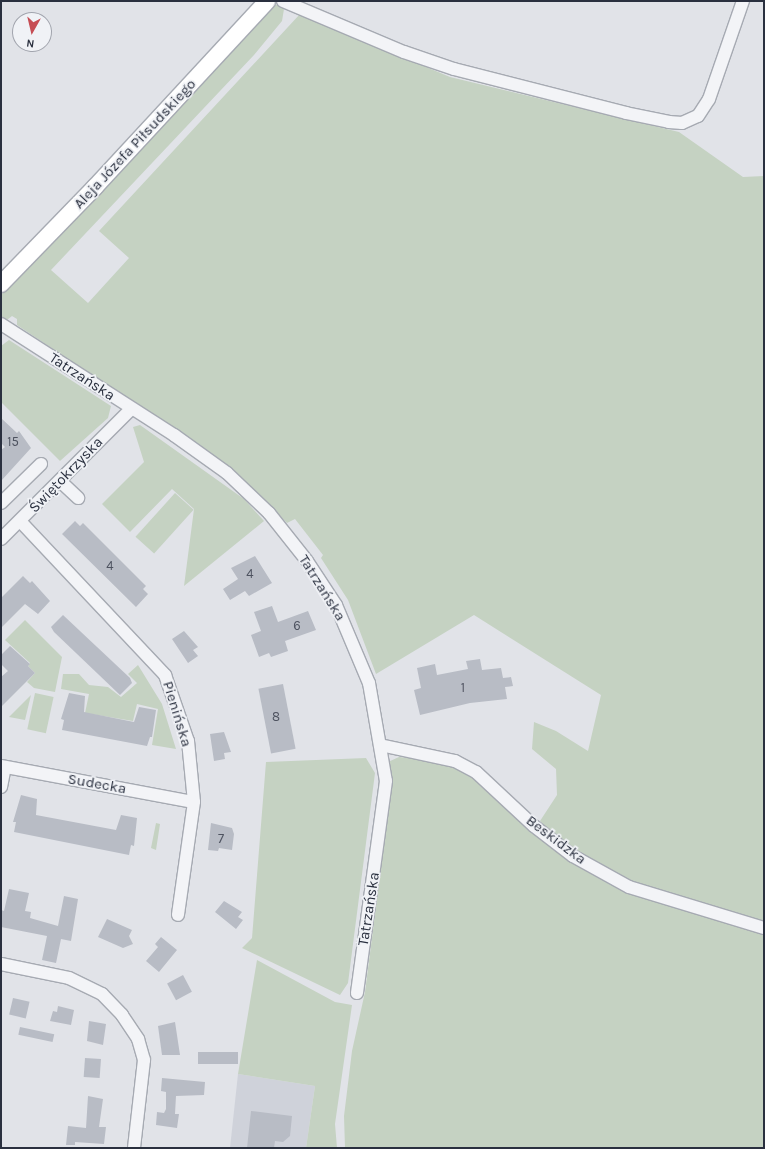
<!DOCTYPE html>
<meta charset="utf-8">
<style>
body{margin:0}
#map{position:relative;width:765px;height:1149px;overflow:hidden;background:#e1e3e8;font-family:Karla,sans-serif}
div>[style]{position:absolute}
[style*='--x']{left:calc(var(--x)*1px);top:calc(var(--y)*1px);width:calc(var(--w)*1px);rotate:calc(var(--a)*1deg)}
.built>*{inset:0;background:#cfd2da}
.green>*{inset:0;background:#c5d2c2;transform-origin:0 0}
.building>*{inset:0;background:#b8bcc5;transform-origin:0 0}
.roads{filter:drop-shadow(1px 0 #a6aab2) drop-shadow(-1px 0 #a6aab2) drop-shadow(0 1px #a6aab2) drop-shadow(0 -1px #a6aab2)}
.minor>*{height:12px;margin:-6px;padding:0 6px;transform-origin:6px;border-radius:6px;background:#f3f4f7}
.major>*{height:16px;margin:-8px;padding:0 8px;transform-origin:8px;border-radius:8px;background:#fff}
span{translate:-50% -50%;white-space:nowrap;text-align:center;line-height:1.15;-webkit-text-stroke:3.5px #f0f2f6;paint-order:stroke}
.number-label{font-size:13px;color:#4e5360}
.number-label span{-webkit-text-stroke-width:0}
.street-label{font-size:15px;color:#2a303f}
.frame{position:absolute;inset:0;border:2px solid #2a303f;pointer-events:none}
.north{position:absolute;left:12px;top:12px;width:40px;height:40px;box-sizing:border-box;background:#f0f2f6;border:1px solid #a1a4ad;border-radius:50%;rotate:188deg;font-size:11px;font-weight:700;line-height:16px;text-align:center;color:#2a303f}
.north::after{content:'';display:block;margin:auto;width:14px;height:18px;background:#c64d54;clip-path:polygon(50% 0,100% 100%,50% 72%,0 100%)}
</style>
<div id="map">
<div class="built">
<i style="clip-path:polygon(238px 1074px,315px 1086px,306px 1148px,230px 1148px)"></i>
</div>
<div class="green">
<i style="clip-path:polygon(273px 5px,281px 5px,284px 9px,282px 21px,254px 55px,51px 270px,88px 303px,129px 258px,99px 231px,300px 14px,450px 77px,679px 132px,743px 177px,764px 176px,764px 924px,633px 884px,560px 842px,540px 821px,557px 795px,556px 769px,532px 749px,534px 722px,556px 731px,588px 751px,601px 695px,474px 615px,376px 674px,348px 600px,321px 558px,323px 555px,295px 519px,287px 523px,259px 495px,168px 426px,17px 325px,17px 319px,12px 316px,7px 320px,1px 316px,1px 295px)"></i>
<i style="clip-path:polygon(9px 340px,111px 406px,108px 418px,60px 461px,1px 402px,1px 346px)"></i>
<i style="clip-path:polygon(140px 425px,244px 499px,264px 521px,184px 586px,194px 509px,172px 489px,130px 532px,102px 504px,144px 462px,133px 427px)"></i>
<i style="left:175px;top:493px;width:25px;height:59px;rotate:42deg"></i>
<i style="clip-path:polygon(25px 620px,62px 657px,55px 692px,34px 688px,27px 682px,35px 673px,28px 666px,30px 663px,5px 640px)"></i>
<i style="clip-path:polygon(138px 665px,162px 704px,176px 749px,152px 745px,158px 709px,137px 704px,133px 721px,85px 713px,89px 694px,61px 689px,63px 674px,79px 674px,89px 685px,108px 687px,121px 697px,137px 683px,128px 674px)"></i>
<i style="left:35px;top:693px;width:19px;height:37px;rotate:12deg"></i>
<i style="clip-path:polygon(31px 695px,25px 720px,9px 717px)"></i>
<i style="clip-path:polygon(399px 757px,440px 761px,468px 772px,509px 805px,630px 891px,654px 901px,764px 932px,764px 1148px,345px 1148px,344px 1116px,352px 1051px,365px 992px,380px 875px,390px 783px,388px 762px)"></i>
<i style="clip-path:polygon(366px 758px,375px 773px,348px 983px,340px 995px,242px 948px,252px 938px,266px 762px)"></i>
<i style="clip-path:polygon(156px 823px,160px 824px,156px 850px,151px 848px)"></i>
<i style="clip-path:polygon(257px 960px,335px 1002px,352px 1005px,335px 1124px,337px 1148px,306px 1148px,315px 1086px,238px 1074px)"></i>
</div>
<div class="building">
<i style="clip-path:polygon(1px 418px,17px 433px,19px 431px,31px 448px,1px 481px,1px 450px,5px 447px,1px 443px)"></i>
<i style="clip-path:polygon(75px 521px,80px 526px,83px 523px,146px 586px,143px 589px,148px 594px,136px 607px,62px 534px)"></i>
<i style="clip-path:polygon(255px 556px,272px 583px,249px 596px,245px 591px,230px 600px,223px 589px,238px 579px,231px 568px)"></i>
<i style="clip-path:polygon(23px 576px,30px 583px,32px 581px,50px 601px,38px 614px,25px 604px,1px 628px,1px 598px)"></i>
<i style="clip-path:polygon(272px 606px,278px 622px,308px 611px,316px 630px,285px 641px,288px 651px,271px 657px,269px 653px,259px 657px,251px 635px,261px 631px,254px 612px)"></i>
<i style="clip-path:polygon(63px 615px,130px 678px,132px 683px,120px 695px,54px 632px,51px 627px)"></i>
<i style="clip-path:polygon(184px 631px,198px 647px,193px 650px,198px 656px,188px 663px,172px 639px)"></i>
<i style="clip-path:polygon(10px 646px,30px 664px,28px 666px,35px 673px,1px 707px,1px 677px,8px 671px,1px 664px,1px 655px)"></i>
<i style="clip-path:polygon(480px 659px,482px 670px,501px 668px,503px 678px,511px 677px,513px 686px,505px 687px,507px 699px,470px 703px,420px 715px,414px 690px,421px 688px,417px 668px,435px 664px,437px 675px,468px 669px,466px 661px)"></i>
<i style="left:283px;top:684px;width:66px;height:25px;rotate:79deg"></i>
<i style="clip-path:polygon(69px 693px,85px 696px,84px 712px,134px 722px,139px 707px,156px 710px,152px 737px,150px 737px,147px 746px,62px 730px,64px 720px,61px 719px)"></i>
<i style="clip-path:polygon(224px 732px,231px 752px,224px 753px,225px 759px,214px 761px,210px 734px)"></i>
<i style="clip-path:polygon(21px 795px,37px 799px,36px 815px,116px 830px,121px 815px,137px 818px,134px 846px,131px 845px,129px 855px,14px 832px,16px 822px,13px 822px)"></i>
<i style="clip-path:polygon(211px 823px,232px 828px,234px 834px,232px 850px,219px 848px,218px 851px,208px 850px)"></i>
<i style="clip-path:polygon(9px 889px,29px 893px,25px 911px,31px 912px,30px 918px,58px 926px,64px 896px,78px 899px,71px 941px,61px 939px,56px 963px,42px 960px,47px 936px,1px 927px,1px 910px,4px 911px)"></i>
<i style="clip-path:polygon(224px 901px,242px 912px,238px 917px,243px 920px,236px 929px,215px 912px)"></i>
<i style="clip-path:polygon(107px 919px,132px 930px,129px 936px,133px 944px,123px 948px,98px 937px)"></i>
<i style="clip-path:polygon(161px 937px,177px 950px,159px 972px,146px 961px,158px 947px,155px 944px)"></i>
<i style="left:183px;top:975px;width:19px;height:18px;rotate:62deg"></i>
<i style="left:13px;top:998px;width:17px;height:17px;rotate:13deg"></i>
<i style="clip-path:polygon(58px 1006px,74px 1010px,71px 1025px,50px 1021px,53px 1011px,57px 1012px)"></i>
<i style="clip-path:polygon(89px 1021px,106px 1024px,103px 1045px,87px 1041px)"></i>
<i style="clip-path:polygon(175px 1022px,180px 1055px,162px 1055px,158px 1026px)"></i>
<i style="left:20px;top:1027px;width:35px;height:8px;rotate:12deg"></i>
<i style="left:198px;top:1052px;width:40px;height:12px"></i>
<i style="left:85px;top:1058px;width:16px;height:19px;rotate:4deg"></i>
<i style="clip-path:polygon(162px 1078px,205px 1082px,204px 1095px,176px 1096px,175px 1114px,179px 1114px,177px 1128px,156px 1125px,157px 1112px,164px 1113px,166px 1109px,166px 1092px,161px 1091px)"></i>
<i style="clip-path:polygon(88px 1096px,103px 1099px,99px 1127px,106px 1127px,104px 1144px,75px 1142px,75px 1145px,66px 1145px,68px 1126px,86px 1128px)"></i>
<i style="clip-path:polygon(251px 1111px,292px 1116px,290px 1136px,283px 1142px,275px 1141px,274px 1148px,247px 1148px)"></i>
</div>
<div class="roads">
<div class="minor">
<i style="--x:283;--y:1;--w:131;--a:22.9"></i>
<i style="--x:404;--y:52;--w:53;--a:18.8"></i>
<i style="--x:454;--y:69;--w:178;--a:14.3"></i>
<i style="--x:626;--y:113;--w:44;--a:11.8"></i>
<i style="--x:669;--y:122;--w:13;--a:4"></i>
<i style="--x:682;--y:123;--w:17;--a:-24"></i>
<i style="--x:698;--y:116;--w:20;--a:-57"></i>
<i style="--x:709;--y:99;--w:104;--a:-70.9"></i>
<i style="--x:1;--y:324;--w:206;--a:32.7"></i>
<i style="--x:174;--y:435;--w:65;--a:35.6"></i>
<i style="--x:227;--y:473;--w:58;--a:43.6"></i>
<i style="--x:269;--y:513;--w:61;--a:51.6"></i>
<i style="--x:307;--y:561;--w:53;--a:56.6"></i>
<i style="--x:336;--y:605;--w:85;--a:67.1"></i>
<i style="--x:369;--y:683;--w:99;--a:80.2"></i>
<i style="--x:386;--y:781;--w:214;--a:97.8"></i>
<i style="--x:60;--y:481;--w:25;--a:43"></i>
<i style="--x:1;--y:503;--w:56;--a:-44.3"></i>
<i style="--x:20;--y:521;--w:212;--a:46.7"></i>
<i style="--x:165;--y:675;--w:70;--a:70.8"></i>
<i style="--x:188;--y:741;--w:61;--a:84.4"></i>
<i style="--x:194;--y:802;--w:114;--a:98.1"></i>
<i style="--x:1;--y:539;--w:184;--a:-45"></i>
<i style="--x:380;--y:745;--w:77;--a:12"></i>
<i style="--x:455;--y:761;--w:24;--a:28"></i>
<i style="--x:476;--y:772;--w:79;--a:43"></i>
<i style="--x:534;--y:826;--w:49;--a:37.6"></i>
<i style="--x:573;--y:856;--w:64;--a:29"></i>
<i style="--x:629;--y:887;--w:141;--a:16.9"></i>
<i style="--x:1;--y:766;--w:196;--a:10.6"></i>
<i style="--x:1;--y:787;--w:20;--a:-79"></i>
<i style="--x:1;--y:964;--w:69;--a:11.6"></i>
<i style="--x:69;--y:978;--w:37;--a:26"></i>
<i style="--x:102;--y:994;--w:29;--a:46"></i>
<i style="--x:122;--y:1015;--w:29;--a:56"></i>
<i style="--x:138;--y:1039;--w:22;--a:74"></i>
<i style="--x:144;--y:1060;--w:89;--a:96.5"></i>
</div>
<div class="major">
<i style="--x:1;--y:284;--w:135;--a:-45.9"></i>
<i style="--x:95;--y:187;--w:253;--a:-47.2"></i>
</div>
</div>
<div class="number-label">
<span style="left:13px;top:442px">15</span>
<span style="left:110px;top:566px">4</span>
<span style="left:250px;top:574px">4</span>
<span style="left:297px;top:626px">6</span>
<span style="left:463px;top:688px">1</span>
<span style="left:276px;top:717px">8</span>
<span style="left:221px;top:839px">7</span>
</div>
<div class="street-label">
<span style="left:135px;top:144px;rotate:-47deg">Aleja Józefa Piłsudskiego</span>
<span style="left:82px;top:377px;rotate:33deg">Tatrzańska</span>
<span style="left:66px;top:475px;rotate:-46deg">Świętokrzyska</span>
<span style="left:322px;top:588px;rotate:58deg">Tatrzańska</span>
<span style="left:177px;top:714px;rotate:73deg">Pienińska</span>
<span style="left:97px;top:784px;rotate:10deg">Sudecka</span>
<span style="left:556px;top:840px;rotate:37deg">Beskidzka</span>
<span style="left:369px;top:909px;rotate:-81deg">Tatrzańska</span>
</div>
<div class="frame"></div>
<div class="north">N</div>
</div>
